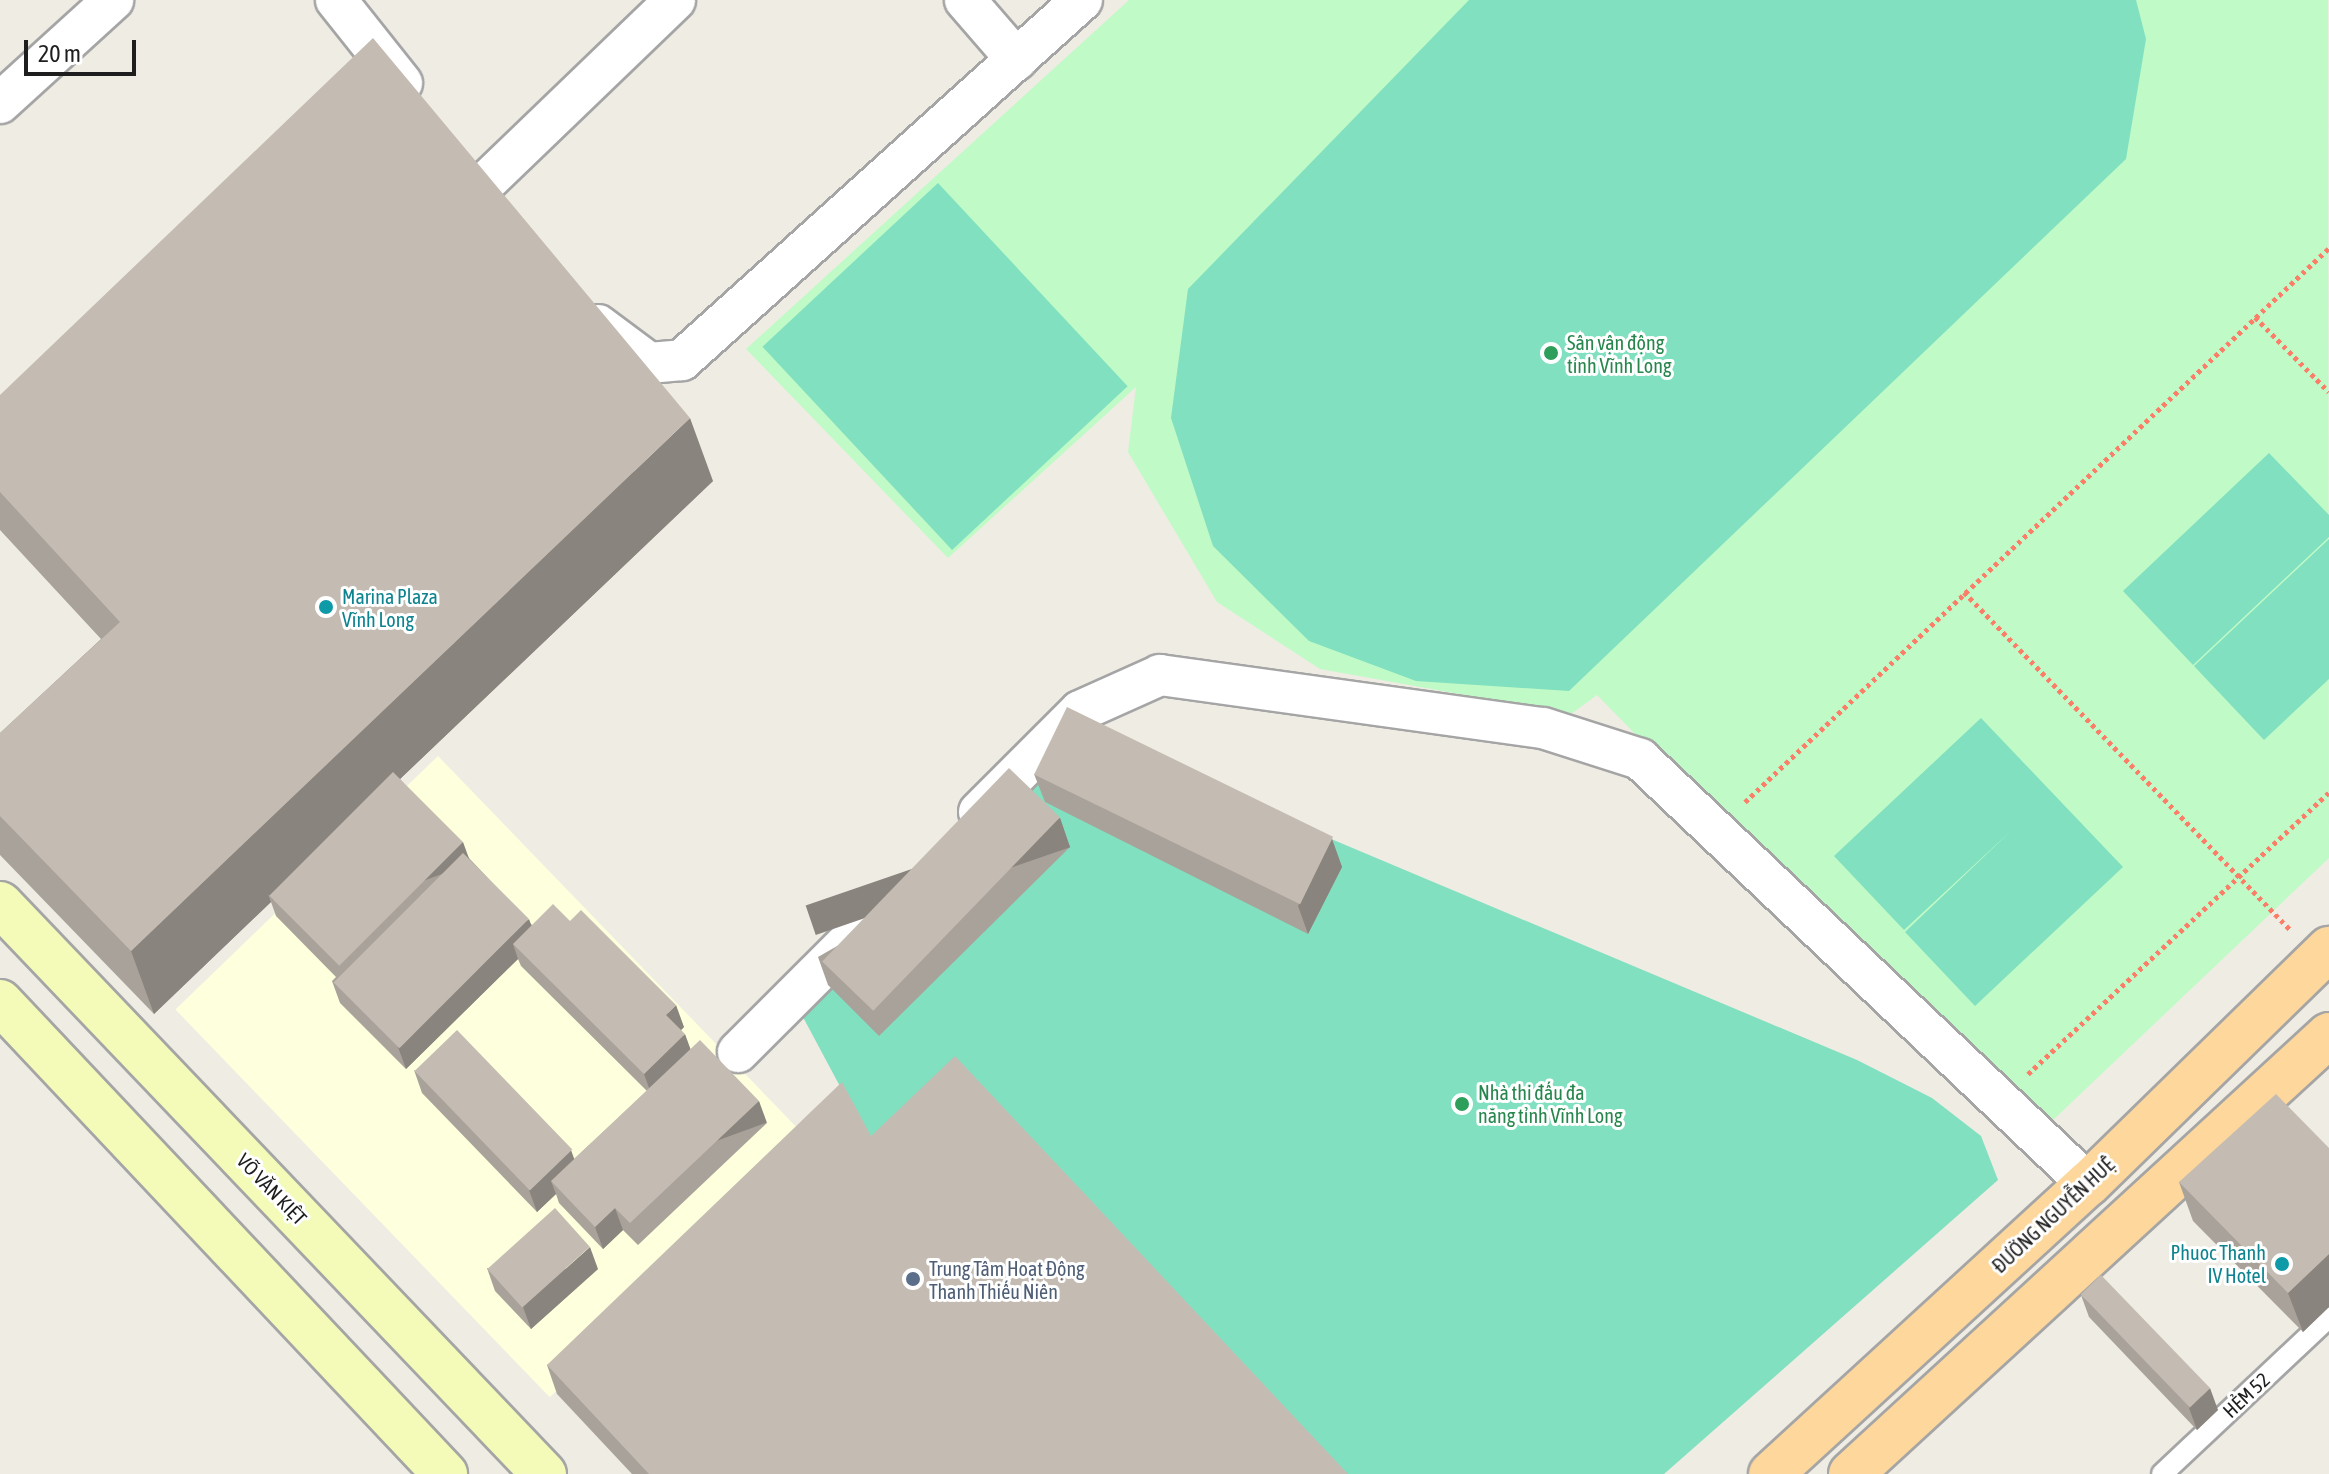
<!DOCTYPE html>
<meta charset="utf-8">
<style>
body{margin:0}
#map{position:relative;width:2329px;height:1474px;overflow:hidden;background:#efece4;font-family:"Asap Condensed",sans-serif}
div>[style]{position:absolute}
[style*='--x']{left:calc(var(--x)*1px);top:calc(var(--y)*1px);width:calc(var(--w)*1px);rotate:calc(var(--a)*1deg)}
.education>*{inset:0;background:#feffdd;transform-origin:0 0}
.park>*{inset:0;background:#c0fac7}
.pitch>*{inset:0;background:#80e0bf;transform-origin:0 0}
.path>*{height:5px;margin-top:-2.5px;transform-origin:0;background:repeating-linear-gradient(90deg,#fc7d68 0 4px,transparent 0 8px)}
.roads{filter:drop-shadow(2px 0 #a5a5a5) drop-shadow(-2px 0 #a5a5a5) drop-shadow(0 2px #a5a5a5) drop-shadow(0 -2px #a5a5a5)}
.lane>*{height:20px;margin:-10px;padding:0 10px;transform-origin:10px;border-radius:10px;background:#fff}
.street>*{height:40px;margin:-20px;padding:0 20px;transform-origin:20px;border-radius:20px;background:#fff}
.secondary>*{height:44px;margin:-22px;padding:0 22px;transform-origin:22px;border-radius:22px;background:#f4fab7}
.primary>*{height:44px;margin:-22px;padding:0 22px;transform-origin:22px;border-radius:22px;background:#fdd79b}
.wall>*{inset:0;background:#a9a29a}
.shaded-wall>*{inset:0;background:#89847d;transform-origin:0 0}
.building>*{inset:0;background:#c4bcb3;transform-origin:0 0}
.dots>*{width:22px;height:22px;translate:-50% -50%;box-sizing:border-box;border:4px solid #fff;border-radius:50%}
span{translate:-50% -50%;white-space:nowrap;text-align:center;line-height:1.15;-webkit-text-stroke:6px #fff;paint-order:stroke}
.leisure-label{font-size:20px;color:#27864d}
.left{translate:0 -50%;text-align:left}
.culture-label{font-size:20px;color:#0d838f}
.right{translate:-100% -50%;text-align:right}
.street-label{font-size:20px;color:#1e1e1e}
.service-label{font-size:20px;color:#4e5e75}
.scale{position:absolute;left:24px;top:40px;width:112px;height:36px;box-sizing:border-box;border:4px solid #1e1e1e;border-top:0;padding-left:10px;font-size:24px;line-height:28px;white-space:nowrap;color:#1e1e1e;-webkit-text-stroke:6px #fff;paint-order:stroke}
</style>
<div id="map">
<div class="education">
<i style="left:438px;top:756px;width:539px;height:365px;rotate:46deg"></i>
</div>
<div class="park">
<i style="clip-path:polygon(1129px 0,2328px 0,2329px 858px,2032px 1140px,1597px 695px,1571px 714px,1320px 669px,1217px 602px,1128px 452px,1136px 387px,948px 558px,746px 349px)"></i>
</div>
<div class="pitch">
<i style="clip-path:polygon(1469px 0,2136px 0,2146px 39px,2126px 159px,1569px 691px,1416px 681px,1309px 641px,1213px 546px,1171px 418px,1188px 289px)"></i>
<i style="left:938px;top:183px;width:278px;height:240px;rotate:47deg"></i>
<i style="clip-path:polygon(2269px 453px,2329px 515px,2329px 537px,2193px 665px,2123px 591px)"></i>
<i style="clip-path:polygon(2329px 539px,2329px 679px,2264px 740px,2194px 666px)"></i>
<i style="clip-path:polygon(1981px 718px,2123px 867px,1975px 1006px,1905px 932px,2013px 829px,1904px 930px,1834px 856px)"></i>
<i style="clip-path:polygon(1074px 731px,1857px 1060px,1932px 1098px,1981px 1136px,1998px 1180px,1664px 1474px,1332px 1474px,882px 1165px,796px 1004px)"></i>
</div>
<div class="path">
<i style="--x:2255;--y:317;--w:105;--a:45.4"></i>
<i style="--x:1964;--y:592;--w:470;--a:46"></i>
<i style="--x:1745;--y:802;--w:805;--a:-43.49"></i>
<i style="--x:2028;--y:1074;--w:412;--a:-43.1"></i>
</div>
<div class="roads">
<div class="lane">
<i style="--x:2162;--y:1474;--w:229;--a:-43.2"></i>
</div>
<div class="street">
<i style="--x:336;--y:0;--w:106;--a:51.5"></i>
<i style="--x:965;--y:0;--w:79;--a:49.1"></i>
<i style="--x:0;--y:103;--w:153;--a:-42.3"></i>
<i style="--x:484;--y:184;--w:265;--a:-43.9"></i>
<i style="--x:598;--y:325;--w:64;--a:36.7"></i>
<i style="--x:649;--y:363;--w:33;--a:-5"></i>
<i style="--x:682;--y:360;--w:538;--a:-41.99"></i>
<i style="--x:979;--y:812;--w:143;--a:-45"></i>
<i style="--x:1080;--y:711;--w:88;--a:-24.2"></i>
<i style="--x:1160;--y:675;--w:387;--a:7.9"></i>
<i style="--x:1543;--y:728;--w:102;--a:17.7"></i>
<i style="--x:1640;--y:759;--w:618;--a:43.49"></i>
<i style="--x:738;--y:1052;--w:173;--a:-45"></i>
</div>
<div class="secondary">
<i style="--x:0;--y:904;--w:788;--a:46.34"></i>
<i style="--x:0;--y:1002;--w:649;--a:46.69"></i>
</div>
<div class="primary">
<i style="--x:1771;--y:1474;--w:430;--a:-42.5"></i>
<i style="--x:2088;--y:1184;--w:337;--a:-44.3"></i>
<i style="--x:1851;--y:1474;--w:649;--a:-42.56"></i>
</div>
</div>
<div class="wall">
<i style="clip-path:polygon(0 395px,713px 481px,400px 779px,469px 858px,532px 925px,570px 921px,684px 1027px,681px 1030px,690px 1049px,767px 1123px,638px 1245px,623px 1230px,603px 1249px,559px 1203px,556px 1194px,537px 1212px,422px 1093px,414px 1070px,574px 1159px,647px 1091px,521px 966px,518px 959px,406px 1069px,340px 1003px,332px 981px,336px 977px,276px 916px,271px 902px,154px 1014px,0 855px,0 733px,101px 639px,0 530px)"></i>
<i style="clip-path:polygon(1034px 774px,1332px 839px,1342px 867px,1308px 934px,1045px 802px)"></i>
<i style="clip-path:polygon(1060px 818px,1070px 847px,879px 1036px,828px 985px,818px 957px)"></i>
<i style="clip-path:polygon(871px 1136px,1348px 1474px,632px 1474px,557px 1394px,547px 1365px)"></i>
<i style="clip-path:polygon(2329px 1148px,2329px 1307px,2303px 1332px,2193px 1221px,2179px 1182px)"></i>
<i style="clip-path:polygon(487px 1268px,598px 1269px,531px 1329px,495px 1291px)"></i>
<i style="clip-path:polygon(2081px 1295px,2218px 1410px,2197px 1430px,2089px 1317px)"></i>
</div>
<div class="shaded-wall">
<i style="clip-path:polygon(690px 418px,713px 481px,273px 900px,268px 894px,271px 902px,154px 1014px,131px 951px)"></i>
<i style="left:1060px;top:818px;width:31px;height:269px;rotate:71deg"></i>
<i style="clip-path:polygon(1332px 839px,1342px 867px,1308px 934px,1298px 906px)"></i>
<i style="left:463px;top:842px;width:23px;height:175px;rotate:70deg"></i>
<i style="clip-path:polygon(529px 919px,537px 941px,513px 944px,518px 959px,406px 1069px,398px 1047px)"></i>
<i style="clip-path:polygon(676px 1005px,684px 1027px,674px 1037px,666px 1015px)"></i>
<i style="clip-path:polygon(685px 1034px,693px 1056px,652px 1096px,644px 1074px)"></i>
<i style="left:759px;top:1101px;width:23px;height:178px;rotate:70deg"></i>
<i style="clip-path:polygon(571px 1150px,579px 1172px,551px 1181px,556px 1194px,537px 1212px,529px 1190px)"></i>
<i style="clip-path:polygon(615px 1208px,623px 1230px,603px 1249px,595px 1227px)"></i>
<i style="clip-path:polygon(590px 1247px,598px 1269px,531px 1329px,523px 1307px)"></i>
<i style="clip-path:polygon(2329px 1254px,2329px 1307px,2303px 1332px,2288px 1293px)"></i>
<i style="clip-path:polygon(2210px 1388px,2218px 1410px,2197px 1430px,2189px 1408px)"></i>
</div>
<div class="building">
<i style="clip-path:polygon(373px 38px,690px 418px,131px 951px,0 816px,0 733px,120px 622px,0 492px,0 395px)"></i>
<i style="left:1067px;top:707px;width:296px;height:75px;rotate:26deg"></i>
<i style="left:1009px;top:768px;width:71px;height:269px;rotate:44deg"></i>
<i style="left:393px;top:772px;width:99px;height:175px;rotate:45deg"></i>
<i style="left:463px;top:853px;width:93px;height:183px;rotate:45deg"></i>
<i style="clip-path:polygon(553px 904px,570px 921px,581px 910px,676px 1005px,666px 1015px,685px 1034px,644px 1074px,513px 944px)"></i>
<i style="left:457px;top:1030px;width:166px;height:59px;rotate:46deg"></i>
<i style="clip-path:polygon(700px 1040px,759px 1101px,630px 1223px,615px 1208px,595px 1227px,551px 1181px)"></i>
<i style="clip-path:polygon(955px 1056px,1348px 1474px,649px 1474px,547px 1365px,842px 1082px,871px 1136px)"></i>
<i style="clip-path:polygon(2276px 1094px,2329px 1148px,2329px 1254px,2288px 1293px,2179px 1182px)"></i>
<i style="left:555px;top:1208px;width:52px;height:91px;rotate:48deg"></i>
<i style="left:2101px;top:1275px;width:157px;height:28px;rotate:46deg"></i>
</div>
<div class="dots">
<i style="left:1551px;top:353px;background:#2e9e5b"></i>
<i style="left:326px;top:607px;background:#0f9aa8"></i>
<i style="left:1462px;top:1104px;background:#2e9e5b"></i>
<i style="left:2282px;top:1264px;background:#0f9aa8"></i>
<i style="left:913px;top:1279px;background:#5c6f8a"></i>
</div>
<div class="leisure-label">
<span class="left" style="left:1567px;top:354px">Sân vận động<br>tỉnh Vĩnh Long</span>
<span class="left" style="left:1478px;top:1104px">Nhà thi đấu đa<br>năng tỉnh Vĩnh Long</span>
</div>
<div class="culture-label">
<span class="left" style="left:342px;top:608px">Marina Plaza<br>Vĩnh Long</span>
<span class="right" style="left:2266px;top:1264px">Phuoc Thanh<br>IV Hotel</span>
</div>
<div class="street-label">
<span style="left:272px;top:1189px;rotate:46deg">VÕ VĂN KIỆT</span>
<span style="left:2053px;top:1215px;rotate:-43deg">ĐƯỜNG NGUYỄN HUỆ</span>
<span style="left:2246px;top:1395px;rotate:-43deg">HẺM 52</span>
</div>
<div class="service-label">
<span class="left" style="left:929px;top:1280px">Trung Tâm Hoạt Động<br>Thanh Thiếu Niên</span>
</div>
<div class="scale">20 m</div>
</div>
